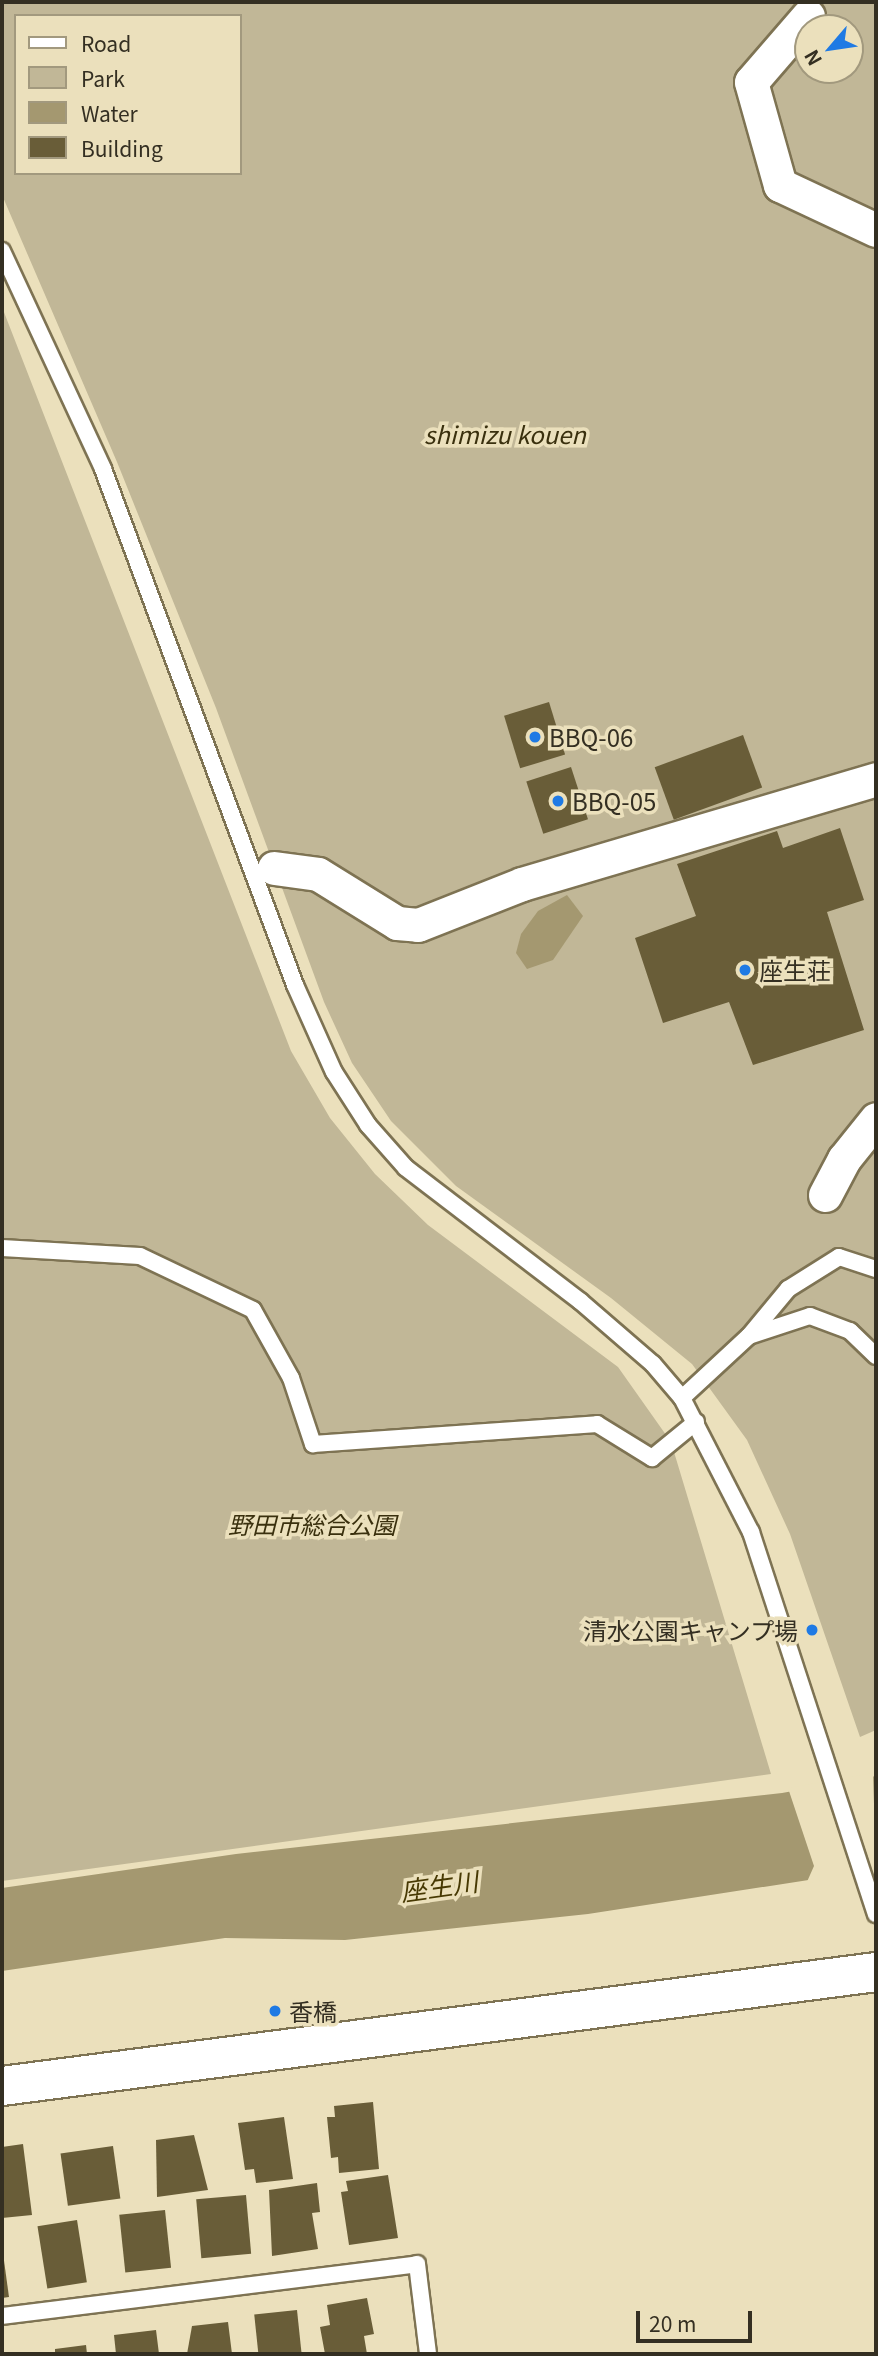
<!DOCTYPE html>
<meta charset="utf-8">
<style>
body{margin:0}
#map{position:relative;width:878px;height:2356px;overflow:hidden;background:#ebe0bc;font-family:Georgia,"Noto Sans JP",serif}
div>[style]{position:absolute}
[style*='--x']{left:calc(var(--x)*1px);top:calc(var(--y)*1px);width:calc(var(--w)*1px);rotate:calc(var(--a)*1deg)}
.green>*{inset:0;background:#c1b797}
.water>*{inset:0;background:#a49870}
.pier>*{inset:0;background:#ebe0bc}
.building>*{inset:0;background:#695d38;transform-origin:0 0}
.roads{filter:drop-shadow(2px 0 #7e7353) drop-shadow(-2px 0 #7e7353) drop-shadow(0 2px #7e7353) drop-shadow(0 -2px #7e7353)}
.lane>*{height:16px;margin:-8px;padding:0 8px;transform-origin:8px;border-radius:8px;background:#fff}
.street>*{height:33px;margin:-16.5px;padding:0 16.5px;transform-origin:16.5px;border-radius:16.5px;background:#fff}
.secondary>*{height:38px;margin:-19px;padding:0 19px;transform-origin:19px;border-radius:19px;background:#fff}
.dots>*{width:19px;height:19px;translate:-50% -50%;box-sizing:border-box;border:4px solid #ebe0bc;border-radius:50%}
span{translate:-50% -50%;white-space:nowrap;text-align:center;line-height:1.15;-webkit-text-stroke:7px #ebe0bc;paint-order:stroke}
.park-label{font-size:24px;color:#3a300e;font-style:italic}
.poi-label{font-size:24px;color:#342f22}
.left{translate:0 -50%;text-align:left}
.right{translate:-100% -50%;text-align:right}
.water-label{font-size:26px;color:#473903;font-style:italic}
.frame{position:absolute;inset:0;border:4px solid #342f22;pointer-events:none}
.legend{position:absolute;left:14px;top:14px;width:228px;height:161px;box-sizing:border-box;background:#ebe0bc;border:2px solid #a2997e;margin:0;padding:9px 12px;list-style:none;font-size:21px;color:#342f22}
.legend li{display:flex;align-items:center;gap:14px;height:35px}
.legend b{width:35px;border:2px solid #a2997e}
.north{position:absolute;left:794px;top:14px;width:70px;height:70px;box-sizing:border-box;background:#ebe0bc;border:2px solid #a2997e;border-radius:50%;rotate:241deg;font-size:19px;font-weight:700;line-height:28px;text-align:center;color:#342f22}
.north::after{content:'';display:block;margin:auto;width:24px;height:32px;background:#1f7ae4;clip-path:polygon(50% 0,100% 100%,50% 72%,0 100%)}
.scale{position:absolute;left:636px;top:2311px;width:116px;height:32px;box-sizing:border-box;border:4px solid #342f22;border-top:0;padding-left:9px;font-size:21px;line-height:24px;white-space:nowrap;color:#342f22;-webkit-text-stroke:5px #ebe0bc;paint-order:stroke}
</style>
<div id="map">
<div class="green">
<i style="clip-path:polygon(evenodd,2px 2px,876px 2px,876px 1730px,860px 1737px,790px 1534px,747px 1440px,692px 1364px,611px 1298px,456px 1186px,391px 1121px,352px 1063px,324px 1002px,216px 708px,117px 462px,2px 195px,2px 2px,16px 16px,240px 16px,240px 173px,16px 173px,16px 16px,2px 2px,808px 28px,850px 28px,850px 70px,808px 70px,808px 28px)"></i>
<i style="clip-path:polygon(2px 307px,291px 1051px,330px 1118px,375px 1174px,428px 1225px,618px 1367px,671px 1442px,771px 1774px,2px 1881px)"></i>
</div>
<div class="water">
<i style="clip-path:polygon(567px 895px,583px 916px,553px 960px,527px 969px,516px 953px,521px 934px,538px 911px)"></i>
<i style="clip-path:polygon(876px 1776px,876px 1862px,815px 1879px,588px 1914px,345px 1940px,225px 1938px,2px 1971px,2px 1888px,236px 1854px,782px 1793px)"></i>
</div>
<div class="pier">
<i style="clip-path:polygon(873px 1773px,876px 1865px,806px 1884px,814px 1866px,788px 1788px)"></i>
</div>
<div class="building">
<i style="left:549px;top:702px;width:55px;height:47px;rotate:73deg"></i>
<i style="left:743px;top:735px;width:56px;height:94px;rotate:70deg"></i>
<i style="left:571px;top:767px;width:55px;height:47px;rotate:72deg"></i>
<i style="clip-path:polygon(840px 828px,864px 900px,827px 912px,864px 1030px,753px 1065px,729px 1002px,663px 1023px,635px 938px,696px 916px,677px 864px,777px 831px,783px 848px)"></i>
<i style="clip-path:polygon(373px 2102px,379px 2169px,339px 2173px,338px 2157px,331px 2158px,327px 2117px,335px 2117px,334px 2106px)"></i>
<i style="clip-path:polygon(284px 2117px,293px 2179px,256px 2183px,254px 2169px,245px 2170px,238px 2123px)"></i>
<i style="clip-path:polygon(194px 2135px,208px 2190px,157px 2197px,156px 2140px)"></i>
<i style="clip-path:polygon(23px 2144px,32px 2215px,2px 2218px,2px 2147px)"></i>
<i style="left:113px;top:2146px;width:53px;height:53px;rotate:82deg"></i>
<i style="clip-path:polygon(388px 2175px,398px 2238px,349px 2245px,341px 2192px,348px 2191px,346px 2181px)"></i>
<i style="clip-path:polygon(317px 2183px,320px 2212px,312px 2213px,318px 2249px,272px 2256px,269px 2190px)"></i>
<i style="left:246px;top:2195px;width:59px;height:50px;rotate:85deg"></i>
<i style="left:165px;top:2210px;width:58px;height:46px;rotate:84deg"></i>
<i style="left:77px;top:2220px;width:63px;height:40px;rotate:81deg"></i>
<i style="clip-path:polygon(2px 2246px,9px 2297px,2px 2298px)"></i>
<i style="clip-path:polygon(367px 2298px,374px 2334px,364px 2336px,367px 2354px,325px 2354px,320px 2327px,330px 2325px,327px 2305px)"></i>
<i style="left:297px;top:2310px;width:44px;height:43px;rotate:84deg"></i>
<i style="clip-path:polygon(228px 2322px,232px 2354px,187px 2354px,192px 2326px)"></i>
<i style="clip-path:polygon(156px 2330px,159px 2354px,116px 2354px,114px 2335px)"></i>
<i style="clip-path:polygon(86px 2345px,87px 2354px,55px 2354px,55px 2349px)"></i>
</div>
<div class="roads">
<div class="lane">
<i style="--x:2;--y:251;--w:240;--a:65.1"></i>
<i style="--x:103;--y:469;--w:551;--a:69.59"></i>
<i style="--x:295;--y:985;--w:95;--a:65.9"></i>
<i style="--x:334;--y:1072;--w:63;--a:57.3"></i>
<i style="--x:368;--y:1125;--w:57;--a:48.5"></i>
<i style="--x:406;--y:1168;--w:219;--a:37.4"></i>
<i style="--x:580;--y:1301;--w:96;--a:40.8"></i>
<i style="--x:653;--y:1364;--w:45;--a:49.5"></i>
<i style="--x:682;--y:1398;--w:151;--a:62.8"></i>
<i style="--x:751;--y:1532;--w:402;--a:71.9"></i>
<i style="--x:2;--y:1248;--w:138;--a:3.3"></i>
<i style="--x:140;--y:1256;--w:125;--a:25.5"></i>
<i style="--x:253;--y:1310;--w:78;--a:60.8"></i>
<i style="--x:291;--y:1378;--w:70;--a:71.6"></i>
<i style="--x:313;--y:1444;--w:285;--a:-4"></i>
<i style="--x:597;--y:1424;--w:65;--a:31.7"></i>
<i style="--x:652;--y:1458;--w:57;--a:-39.3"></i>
<i style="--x:749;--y:1336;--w:64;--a:-18.2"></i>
<i style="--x:810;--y:1316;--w:43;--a:20.6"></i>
<i style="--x:850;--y:1331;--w:36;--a:44"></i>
<i style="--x:682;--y:1398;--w:91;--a:-42.8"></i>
<i style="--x:749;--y:1336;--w:61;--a:-50.3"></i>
<i style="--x:788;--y:1289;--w:60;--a:-32.1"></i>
<i style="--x:839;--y:1257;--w:39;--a:18"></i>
<i style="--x:2;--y:2316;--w:418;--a:-7.1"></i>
<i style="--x:417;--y:2264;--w:91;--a:83"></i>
</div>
<div class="street">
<i style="--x:808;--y:16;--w:87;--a:130.8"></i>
<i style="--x:751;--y:82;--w:107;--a:74.3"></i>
<i style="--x:780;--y:185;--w:106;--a:25.1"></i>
<i style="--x:274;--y:868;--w:44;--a:7.8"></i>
<i style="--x:318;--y:874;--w:93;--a:31.8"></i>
<i style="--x:397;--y:923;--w:21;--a:5"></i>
<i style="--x:418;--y:925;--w:112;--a:-21.5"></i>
<i style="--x:522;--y:884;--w:369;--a:-16.5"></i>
<i style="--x:825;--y:1195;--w:41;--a:-62.2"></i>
<i style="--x:844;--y:1159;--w:51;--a:-51.3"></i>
</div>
<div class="secondary">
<i style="--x:2;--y:2086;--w:881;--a:-7.43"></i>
</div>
</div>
<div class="dots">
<i style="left:535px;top:737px;background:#1f7ae4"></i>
<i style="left:558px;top:801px;background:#1f7ae4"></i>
<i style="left:745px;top:970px;background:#1f7ae4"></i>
<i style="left:812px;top:1630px;background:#1f7ae4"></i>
<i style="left:275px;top:2011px;background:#1f7ae4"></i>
</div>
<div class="park-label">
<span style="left:505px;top:434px">shimizu kouen</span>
<span style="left:312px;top:1524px">野田市総合公園</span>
</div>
<div class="poi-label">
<span class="left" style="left:549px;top:737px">BBQ-06</span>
<span class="left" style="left:572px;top:801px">BBQ-05</span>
<span class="left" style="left:759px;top:970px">座生荘</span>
<span class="right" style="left:798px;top:1630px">清水公園キャンプ場</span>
<span class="left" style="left:289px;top:2011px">香橋</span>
</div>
<div class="water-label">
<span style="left:439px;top:1885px;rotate:-8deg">座生川</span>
</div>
<div class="frame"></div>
<ul class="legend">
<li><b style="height:9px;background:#fff"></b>Road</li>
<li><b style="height:19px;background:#c1b797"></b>Park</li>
<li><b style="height:19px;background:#a49870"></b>Water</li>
<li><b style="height:19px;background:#695d38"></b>Building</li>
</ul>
<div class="north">N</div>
<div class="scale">20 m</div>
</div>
